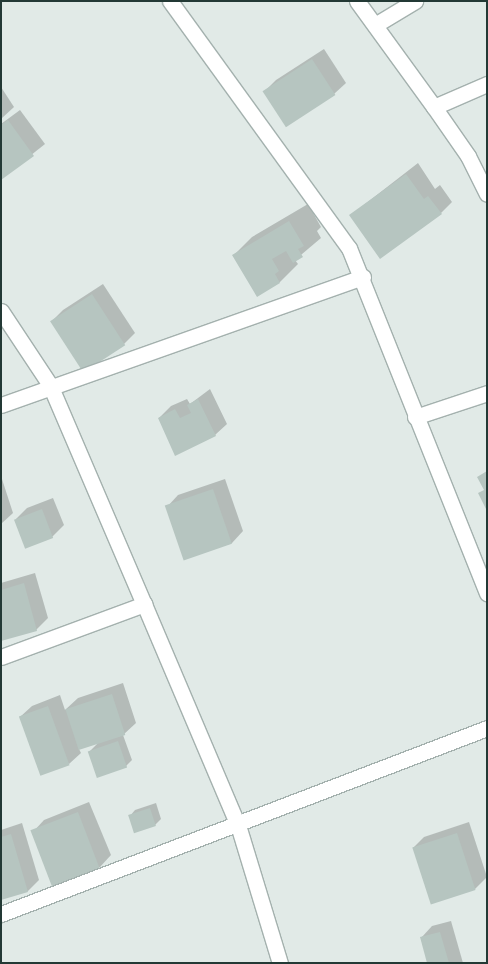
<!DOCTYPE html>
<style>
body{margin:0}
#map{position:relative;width:488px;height:964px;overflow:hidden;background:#e1eae7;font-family:Barlow,sans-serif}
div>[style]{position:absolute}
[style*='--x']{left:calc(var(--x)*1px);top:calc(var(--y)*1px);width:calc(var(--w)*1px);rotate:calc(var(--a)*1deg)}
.shadow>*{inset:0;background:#0003}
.building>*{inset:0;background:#b6c5c0;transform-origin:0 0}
.roads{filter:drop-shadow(1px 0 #a4b1ae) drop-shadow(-1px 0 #a4b1ae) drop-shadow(0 1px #a4b1ae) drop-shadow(0 -1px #a4b1ae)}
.minor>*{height:15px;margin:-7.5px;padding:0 7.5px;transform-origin:7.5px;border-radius:7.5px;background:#fff}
.tertiary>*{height:15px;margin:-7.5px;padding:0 7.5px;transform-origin:7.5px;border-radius:7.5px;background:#fff}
span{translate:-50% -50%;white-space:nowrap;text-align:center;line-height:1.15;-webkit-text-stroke:4px #f1f7f4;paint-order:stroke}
.frame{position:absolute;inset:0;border:2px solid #233935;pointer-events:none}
</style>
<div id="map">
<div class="shadow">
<i style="clip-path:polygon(324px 49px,346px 83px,334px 94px,265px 91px,276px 80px)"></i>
<i style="clip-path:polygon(1px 87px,14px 107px,1px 119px)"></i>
<i style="clip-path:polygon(20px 110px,45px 144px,1px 179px,1px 124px)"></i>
<i style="clip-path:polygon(418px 163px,435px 189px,440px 185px,452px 202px,441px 213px,351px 215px)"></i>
<i style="clip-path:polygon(308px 204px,321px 227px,317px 231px,321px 238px,295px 260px,298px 264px,280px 282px,257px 295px,234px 255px,252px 237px)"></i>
<i style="clip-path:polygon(103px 284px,135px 333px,124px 344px,52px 321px,63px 310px)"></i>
<i style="clip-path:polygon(210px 389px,227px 424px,215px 435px,159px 418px,171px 406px,187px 399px,190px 404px)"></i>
<i style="clip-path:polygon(1px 476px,13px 513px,1px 524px)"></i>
<i style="clip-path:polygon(225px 479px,243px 531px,232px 543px,185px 559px,167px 507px,178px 495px)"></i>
<i style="clip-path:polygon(53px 498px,64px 525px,52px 537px,16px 519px,27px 508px)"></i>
<i style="clip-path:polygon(35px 573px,48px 618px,36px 630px,1px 640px,1px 583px)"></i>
<i style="clip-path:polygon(123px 683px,136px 723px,123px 735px,132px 760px,126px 766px,89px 752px,99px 742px,79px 749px,81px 753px,69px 764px,20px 717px,32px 706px,60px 695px,65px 710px,78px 698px)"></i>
<i style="clip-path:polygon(89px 802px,111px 855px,100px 867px,55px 885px,33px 832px,44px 820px)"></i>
<i style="clip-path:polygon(156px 803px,161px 819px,155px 825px,130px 816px,135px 810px)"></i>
<i style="clip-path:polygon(469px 822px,487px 877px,475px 889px,413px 848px,424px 837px)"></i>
<i style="clip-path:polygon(22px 823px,39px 880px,28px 891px,1px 899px,1px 830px)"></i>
<i style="clip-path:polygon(451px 921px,463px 963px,428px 963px,421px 938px,432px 926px)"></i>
</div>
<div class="building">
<i style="left:312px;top:59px;width:43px;height:59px;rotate:57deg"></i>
<i style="clip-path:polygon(8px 120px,34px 156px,1px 180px,1px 125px)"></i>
<i style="clip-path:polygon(406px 174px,424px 199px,428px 196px,442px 214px,380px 259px,349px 215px)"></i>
<i style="clip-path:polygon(289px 221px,304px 246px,298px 249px,303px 257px,293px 263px,286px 251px,272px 259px,279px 271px,275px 274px,280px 283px,257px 297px,232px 255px)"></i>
<i style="left:92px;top:294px;width:61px;height:50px;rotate:57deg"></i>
<i style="clip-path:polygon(198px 399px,216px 436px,175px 456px,158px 418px,175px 409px,180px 418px,191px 413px,187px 405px)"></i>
<i style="clip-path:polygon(487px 471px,487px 511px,478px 493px,484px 490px,477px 477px)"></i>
<i style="left:213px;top:489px;width:58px;height:51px;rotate:71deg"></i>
<i style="left:42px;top:509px;width:31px;height:30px;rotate:69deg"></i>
<i style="clip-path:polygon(24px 583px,37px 631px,1px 641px,1px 590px)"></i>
<i style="left:112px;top:694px;width:43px;height:49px;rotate:72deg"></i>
<i style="left:48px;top:706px;width:63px;height:31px;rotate:70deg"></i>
<i style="left:118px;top:741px;width:28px;height:32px;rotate:71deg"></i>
<i style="left:150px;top:808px;width:19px;height:23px;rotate:72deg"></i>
<i style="left:78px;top:812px;width:60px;height:51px;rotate:69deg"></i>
<i style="left:457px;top:833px;width:60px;height:47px;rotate:72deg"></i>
<i style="clip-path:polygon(11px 834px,28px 892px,1px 900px,1px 837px)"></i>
<i style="clip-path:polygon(440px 932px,449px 963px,427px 963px,420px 937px)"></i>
</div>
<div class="roads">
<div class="minor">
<i style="--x:170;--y:1;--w:305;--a:54.1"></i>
<i style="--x:349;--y:248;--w:372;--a:68.2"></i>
<i style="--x:357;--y:1;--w:131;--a:54"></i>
<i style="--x:434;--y:107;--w:60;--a:55.2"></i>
<i style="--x:468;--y:156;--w:42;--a:63.4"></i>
<i style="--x:375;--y:25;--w:47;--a:-31"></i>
<i style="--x:434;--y:107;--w:58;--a:-23.5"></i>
<i style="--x:1;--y:405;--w:384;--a:-19.5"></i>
<i style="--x:415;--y:417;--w:76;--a:-18.4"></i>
<i style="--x:1;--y:657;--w:153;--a:-20.3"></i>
<i style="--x:1;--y:914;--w:520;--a:-20.94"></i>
</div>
<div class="tertiary">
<i style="--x:1;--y:311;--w:89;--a:56.5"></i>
<i style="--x:50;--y:385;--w:238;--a:66.8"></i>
<i style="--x:144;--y:604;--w:240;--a:67"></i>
<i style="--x:238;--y:825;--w:144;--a:73.1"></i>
</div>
</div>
<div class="frame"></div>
</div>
